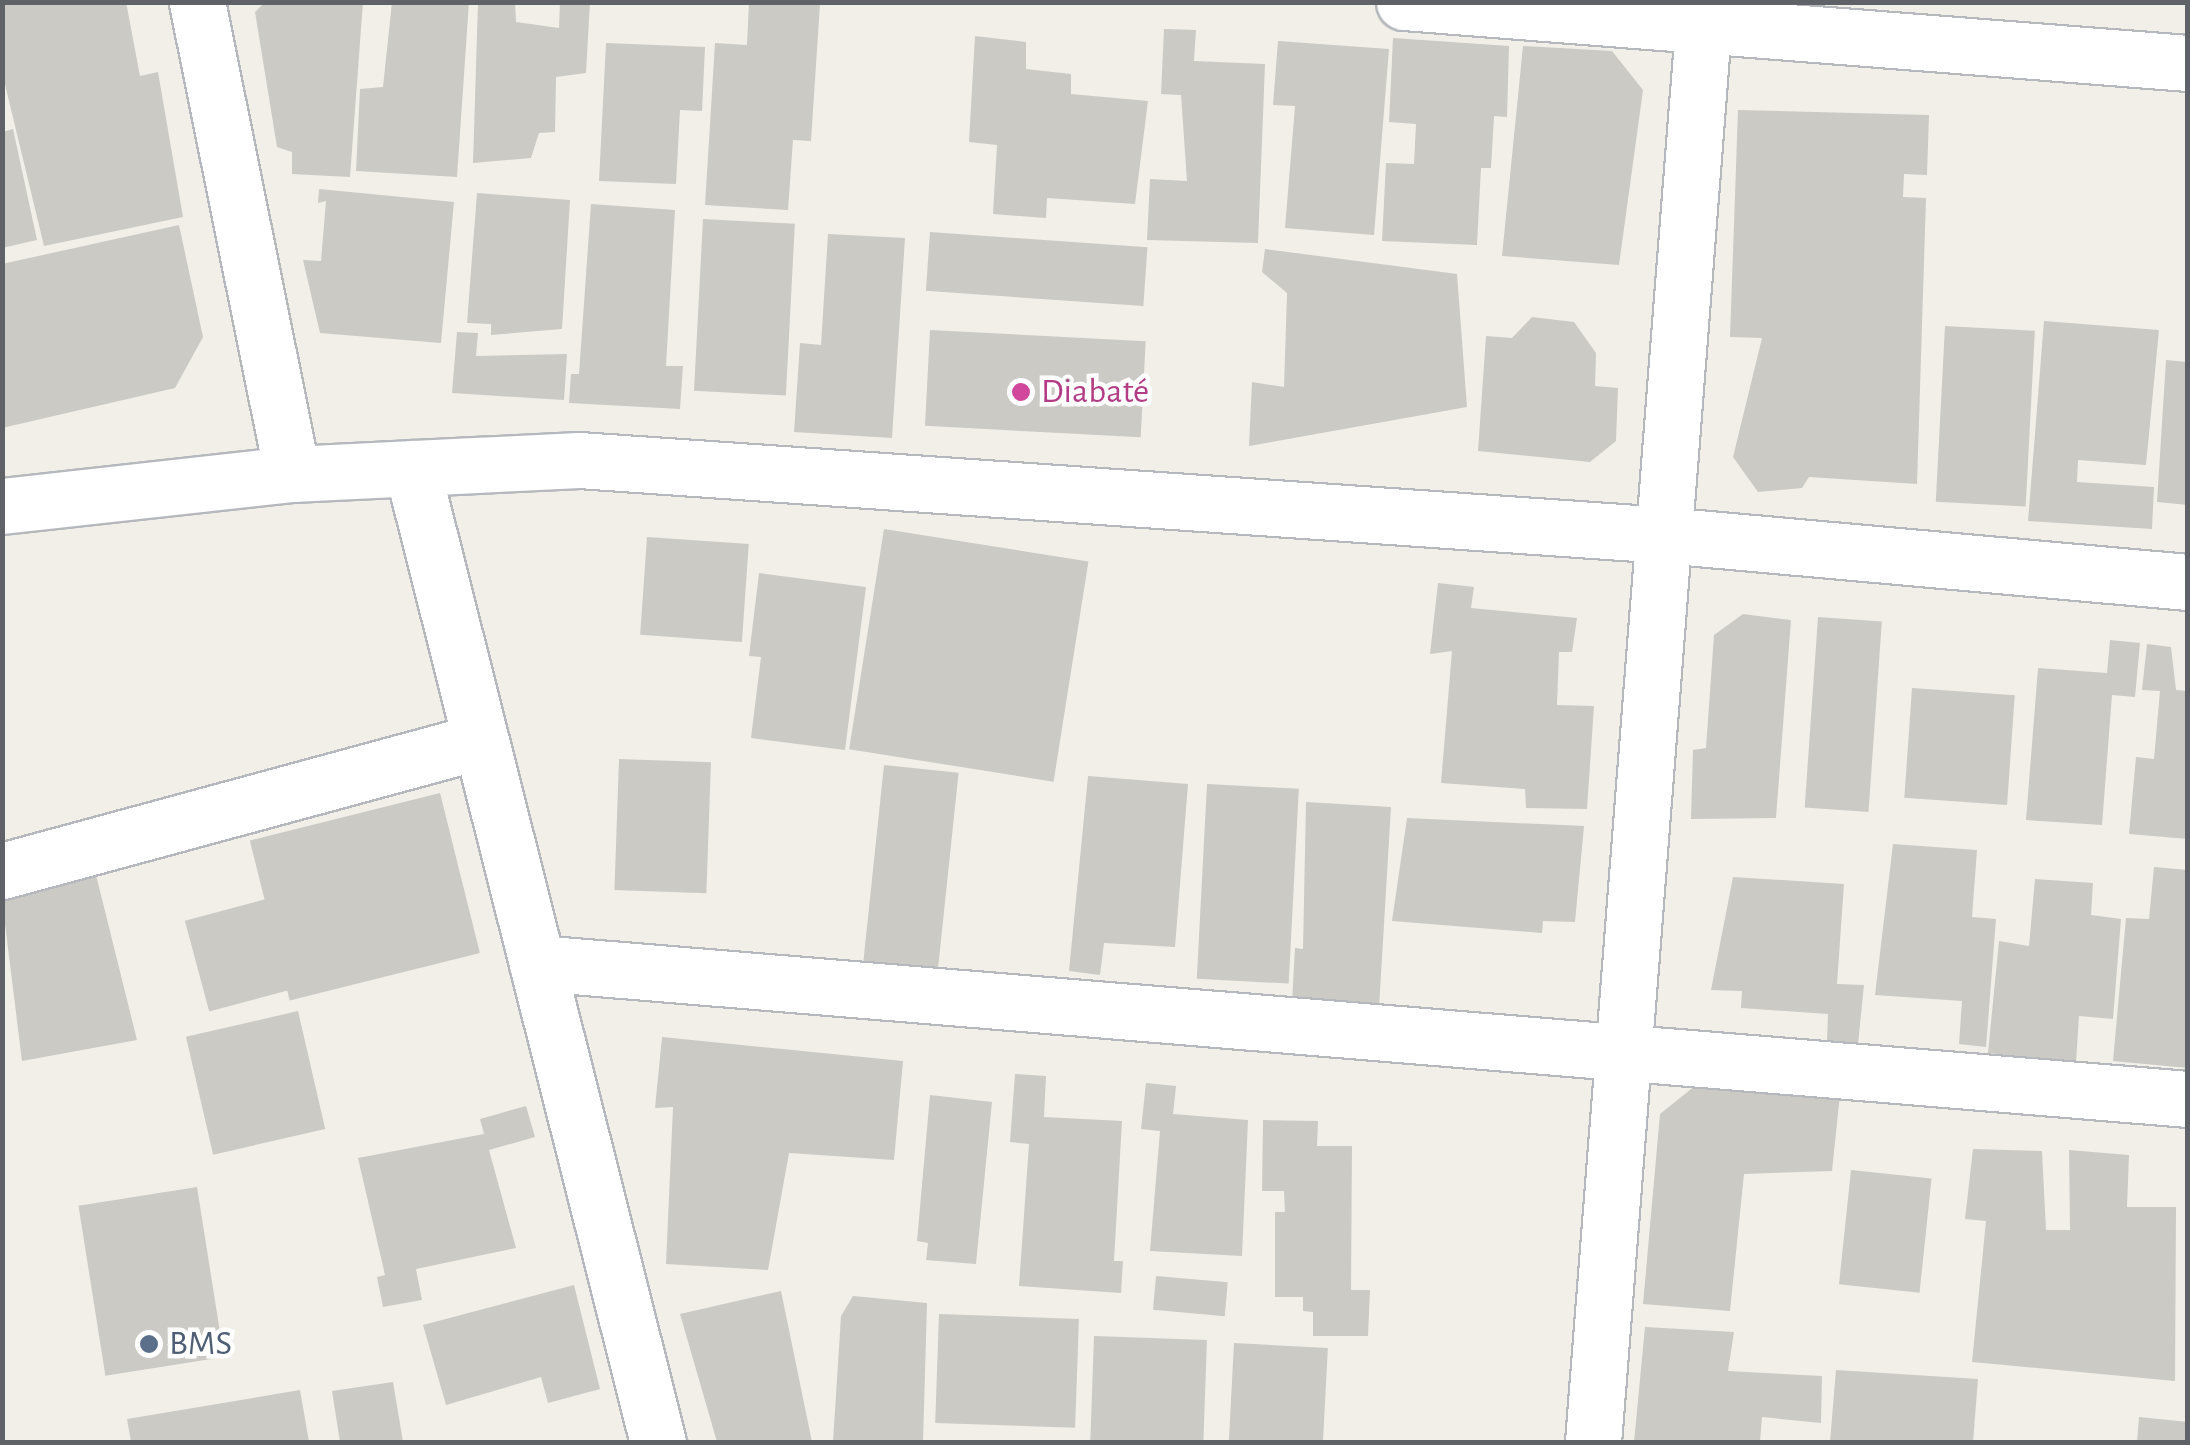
<!DOCTYPE html>
<meta charset="utf-8">
<style>
body{margin:0}
#map{position:relative;width:2190px;height:1445px;overflow:hidden;background:#f1efe8;font-family:"Alegreya Sans",sans-serif}
div>[style]{position:absolute}
[style*='--x']{left:calc(var(--x)*1px);top:calc(var(--y)*1px);width:calc(var(--w)*1px);rotate:calc(var(--a)*1deg)}
.building>*{inset:0;background:#cccac5;transform-origin:0 0}
.roads{filter:drop-shadow(2px 0 #b5b8bc) drop-shadow(-2px 0 #b5b8bc) drop-shadow(0 2px #b5b8bc) drop-shadow(0 -2px #b5b8bc)}
.minor>*{height:55px;margin:-27.5px;padding:0 27.5px;transform-origin:27.5px;border-radius:27.5px;background:#fff}
.dots>*{width:28px;height:28px;translate:-50% -50%;box-sizing:border-box;border:5px solid #fff;border-radius:50%}
span{translate:-50% -50%;white-space:nowrap;text-align:center;line-height:1.15;-webkit-text-stroke:9px #fff;paint-order:stroke}
.hotel-label{font-size:35px;color:#b23c85}
.left{translate:0 -50%;text-align:left}
.service-label{font-size:35px;color:#4e5e75}
.frame{position:absolute;inset:0;border:5px solid #5f6368;pointer-events:none}
</style>
<div id="map">
<div class="building">
<i style="clip-path:polygon(2px 2px,126px 2px,140px 76px,158px 72px,183px 217px,44px 246px,2px 72px)"></i>
<i style="clip-path:polygon(265px 2px,363px 2px,350px 177px,292px 174px,292px 152px,277px 147px,255px 12px)"></i>
<i style="clip-path:polygon(392px 2px,469px 2px,457px 177px,356px 171px,360px 89px,383px 87px)"></i>
<i style="clip-path:polygon(478px 2px,515px 2px,516px 22px,559px 28px,560px 2px,590px 2px,586px 73px,556px 77px,555px 132px,539px 133px,531px 158px,473px 163px)"></i>
<i style="clip-path:polygon(749px 2px,820px 4px,811px 141px,793px 140px,788px 210px,705px 205px,715px 43px,747px 45px)"></i>
<i style="clip-path:polygon(1164px 29px,1196px 30px,1194px 61px,1265px 64px,1258px 243px,1147px 240px,1150px 179px,1187px 181px,1181px 95px,1161px 94px)"></i>
<i style="clip-path:polygon(975px 36px,1026px 42px,1026px 69px,1071px 74px,1071px 94px,1148px 101px,1135px 204px,1047px 198px,1046px 218px,993px 214px,997px 145px,969px 142px)"></i>
<i style="clip-path:polygon(1393px 38px,1509px 46px,1507px 117px,1494px 116px,1491px 168px,1481px 168px,1477px 245px,1382px 241px,1386px 163px,1414px 164px,1416px 124px,1389px 122px)"></i>
<i style="clip-path:polygon(1278px 41px,1389px 49px,1374px 235px,1285px 228px,1295px 106px,1273px 105px)"></i>
<i style="clip-path:polygon(606px 43px,705px 47px,702px 111px,680px 110px,676px 184px,599px 181px)"></i>
<i style="clip-path:polygon(1523px 46px,1612px 51px,1643px 90px,1619px 265px,1502px 256px)"></i>
<i style="clip-path:polygon(1738px 110px,1929px 115px,1927px 175px,1904px 174px,1903px 197px,1926px 198px,1917px 484px,1809px 477px,1802px 488px,1758px 492px,1733px 457px,1762px 338px,1730px 337px)"></i>
<i style="clip-path:polygon(13px 129px,37px 240px,2px 248px,2px 132px)"></i>
<i style="clip-path:polygon(319px 189px,454px 202px,441px 343px,320px 333px,303px 260px,321px 261px,326px 201px,318px 203px)"></i>
<i style="clip-path:polygon(477px 193px,570px 200px,562px 329px,491px 335px,491px 324px,467px 323px)"></i>
<i style="clip-path:polygon(591px 204px,675px 210px,666px 366px,683px 366px,680px 409px,569px 403px,571px 374px,579px 374px)"></i>
<i style="left:703px;top:219px;width:92px;height:172px;rotate:3deg"></i>
<i style="clip-path:polygon(179px 225px,203px 337px,175px 388px,2px 428px,2px 264px)"></i>
<i style="left:930px;top:232px;width:218px;height:59px;rotate:4deg"></i>
<i style="clip-path:polygon(828px 234px,905px 238px,892px 438px,794px 432px,800px 343px,821px 345px)"></i>
<i style="clip-path:polygon(1265px 249px,1457px 274px,1467px 407px,1249px 446px,1252px 382px,1284px 387px,1287px 293px,1262px 272px)"></i>
<i style="clip-path:polygon(1532px 317px,1574px 322px,1596px 353px,1595px 386px,1618px 388px,1616px 441px,1590px 462px,1478px 451px,1486px 336px,1512px 338px)"></i>
<i style="clip-path:polygon(2044px 321px,2159px 330px,2146px 465px,2078px 460px,2077px 482px,2154px 487px,2152px 529px,2028px 521px)"></i>
<i style="left:1945px;top:326px;width:90px;height:176px;rotate:3deg"></i>
<i style="left:930px;top:330px;width:216px;height:96px;rotate:3deg"></i>
<i style="clip-path:polygon(457px 332px,478px 333px,476px 356px,567px 354px,564px 400px,452px 393px)"></i>
<i style="clip-path:polygon(2166px 360px,2188px 362px,2188px 505px,2157px 502px)"></i>
<i style="left:884px;top:529px;width:207px;height:223px;rotate:9deg"></i>
<i style="left:647px;top:537px;width:102px;height:98px;rotate:4deg"></i>
<i style="clip-path:polygon(759px 573px,866px 587px,845px 750px,751px 738px,761px 657px,749px 656px)"></i>
<i style="clip-path:polygon(1438px 583px,1474px 587px,1471px 608px,1577px 618px,1572px 652px,1559px 652px,1557px 705px,1594px 706px,1587px 809px,1526px 808px,1525px 789px,1441px 783px,1452px 651px,1430px 654px)"></i>
<i style="clip-path:polygon(1743px 614px,1791px 620px,1776px 818px,1691px 819px,1693px 750px,1706px 748px,1714px 635px)"></i>
<i style="left:1818px;top:617px;width:64px;height:191px;rotate:4deg"></i>
<i style="clip-path:polygon(2110px 640px,2140px 643px,2135px 697px,2112px 695px,2102px 825px,2026px 820px,2038px 668px,2107px 673px)"></i>
<i style="clip-path:polygon(2147px 644px,2171px 647px,2176px 690px,2188px 691px,2188px 839px,2129px 834px,2136px 757px,2154px 759px,2160px 691px,2142px 690px)"></i>
<i style="left:1912px;top:688px;width:103px;height:110px;rotate:4deg"></i>
<i style="left:619px;top:759px;width:92px;height:131px;rotate:2deg"></i>
<i style="left:884px;top:765px;width:75px;height:198px;rotate:6deg"></i>
<i style="clip-path:polygon(1088px 776px,1188px 784px,1175px 947px,1104px 943px,1100px 975px,1069px 971px)"></i>
<i style="left:1207px;top:784px;width:92px;height:195px;rotate:3deg"></i>
<i style="left:440px;top:793px;width:165px;height:196px;rotate:76deg"></i>
<i style="clip-path:polygon(1306px 802px,1391px 807px,1379px 1008px,1292px 1003px,1295px 948px,1303px 949px)"></i>
<i style="clip-path:polygon(1407px 818px,1584px 826px,1575px 922px,1543px 921px,1542px 933px,1392px 921px)"></i>
<i style="clip-path:polygon(1893px 844px,1977px 850px,1972px 917px,1996px 919px,1986px 1047px,1959px 1044px,1962px 1001px,1875px 995px)"></i>
<i style="clip-path:polygon(2154px 867px,2188px 870px,2188px 1068px,2113px 1061px,2126px 918px,2149px 919px)"></i>
<i style="clip-path:polygon(95px 871px,137px 1040px,22px 1061px,2px 900px)"></i>
<i style="clip-path:polygon(1733px 877px,1844px 884px,1837px 984px,1864px 985px,1858px 1044px,1827px 1042px,1828px 1014px,1741px 1008px,1742px 991px,1711px 990px)"></i>
<i style="clip-path:polygon(2035px 879px,2093px 883px,2091px 915px,2121px 919px,2113px 1019px,2079px 1016px,2076px 1063px,1988px 1053px,1999px 941px,2029px 946px)"></i>
<i style="left:266px;top:899px;width:94px;height:84px;rotate:75deg"></i>
<i style="left:298px;top:1011px;width:121px;height:115px;rotate:77deg"></i>
<i style="clip-path:polygon(662px 1037px,903px 1061px,894px 1160px,789px 1153px,768px 1270px,666px 1264px,673px 1107px,655px 1108px)"></i>
<i style="clip-path:polygon(1015px 1074px,1046px 1076px,1044px 1117px,1122px 1121px,1114px 1261px,1123px 1261px,1121px 1293px,1019px 1286px,1029px 1144px,1010px 1142px)"></i>
<i style="clip-path:polygon(1701px 1081px,1840px 1094px,1832px 1171px,1744px 1174px,1730px 1311px,1643px 1304px,1660px 1114px)"></i>
<i style="clip-path:polygon(1146px 1083px,1176px 1086px,1173px 1114px,1248px 1120px,1242px 1256px,1150px 1251px,1160px 1131px,1141px 1129px)"></i>
<i style="clip-path:polygon(930px 1095px,992px 1102px,976px 1264px,926px 1260px,928px 1243px,917px 1241px)"></i>
<i style="clip-path:polygon(526px 1106px,535px 1137px,489px 1150px,516px 1248px,416px 1269px,422px 1300px,383px 1307px,377px 1277px,385px 1275px,358px 1158px,484px 1134px,480px 1119px)"></i>
<i style="clip-path:polygon(1263px 1120px,1318px 1121px,1317px 1146px,1352px 1146px,1351px 1290px,1370px 1290px,1368px 1336px,1313px 1336px,1313px 1312px,1303px 1311px,1303px 1297px,1275px 1297px,1275px 1212px,1285px 1212px,1284px 1191px,1262px 1191px)"></i>
<i style="clip-path:polygon(1973px 1149px,2042px 1151px,2046px 1230px,2070px 1230px,2069px 1150px,2129px 1155px,2127px 1207px,2176px 1207px,2175px 1381px,1972px 1362px,1986px 1221px,1965px 1219px)"></i>
<i style="left:1851px;top:1170px;width:81px;height:115px;rotate:6deg"></i>
<i style="left:197px;top:1187px;width:172px;height:120px;rotate:81deg"></i>
<i style="left:1156px;top:1276px;width:72px;height:34px;rotate:5deg"></i>
<i style="clip-path:polygon(574px 1285px,600px 1389px,548px 1403px,541px 1377px,446px 1405px,423px 1325px)"></i>
<i style="clip-path:polygon(781px 1291px,812px 1442px,717px 1442px,680px 1314px)"></i>
<i style="clip-path:polygon(853px 1296px,927px 1303px,923px 1442px,833px 1442px,841px 1316px)"></i>
<i style="left:939px;top:1314px;width:140px;height:109px;rotate:2deg"></i>
<i style="clip-path:polygon(1645px 1327px,1734px 1332px,1728px 1371px,1822px 1376px,1821px 1423px,1762px 1417px,1760px 1442px,1634px 1442px)"></i>
<i style="left:1094px;top:1336px;width:113px;height:106px;rotate:2deg"></i>
<i style="left:1234px;top:1343px;width:94px;height:99px;rotate:3deg"></i>
<i style="clip-path:polygon(1836px 1370px,1978px 1379px,1973px 1442px,1830px 1442px)"></i>
<i style="clip-path:polygon(393px 1382px,403px 1442px,340px 1442px,332px 1391px)"></i>
<i style="clip-path:polygon(300px 1390px,309px 1442px,131px 1442px,127px 1419px)"></i>
<i style="clip-path:polygon(2139px 1417px,2188px 1422px,2188px 1442px,2137px 1442px)"></i>
</div>
<div class="roads">
<div class="minor">
<i style="--x:197;--y:2;--w:481;--a:78.6"></i>
<i style="--x:1404;--y:2;--w:786;--a:4.45"></i>
<i style="--x:412;--y:468;--w:1005;--a:75.83"></i>
<i style="--x:2;--y:506;--w:292;--a:-6.3"></i>
<i style="--x:292;--y:474;--w:287;--a:-2.8"></i>
<i style="--x:579;--y:460;--w:1088;--a:3.95"></i>
<i style="--x:1664;--y:535;--w:526;--a:5.13"></i>
<i style="--x:2;--y:871;--w:496;--a:-15.2"></i>
<i style="--x:537;--y:963;--w:1657;--a:4.71"></i>
<i style="--x:1593;--y:1442;--w:1444;--a:-85.55"></i>
</div>
</div>
<div class="dots">
<i style="left:1021px;top:392px;background:#d1479c"></i>
<i style="left:149px;top:1344px;background:#5c6f8a"></i>
</div>
<div class="hotel-label">
<span class="left" style="left:1041px;top:392px">Diabaté</span>
</div>
<div class="service-label">
<span class="left" style="left:169px;top:1344px">BMS</span>
</div>
<div class="frame"></div>
</div>
